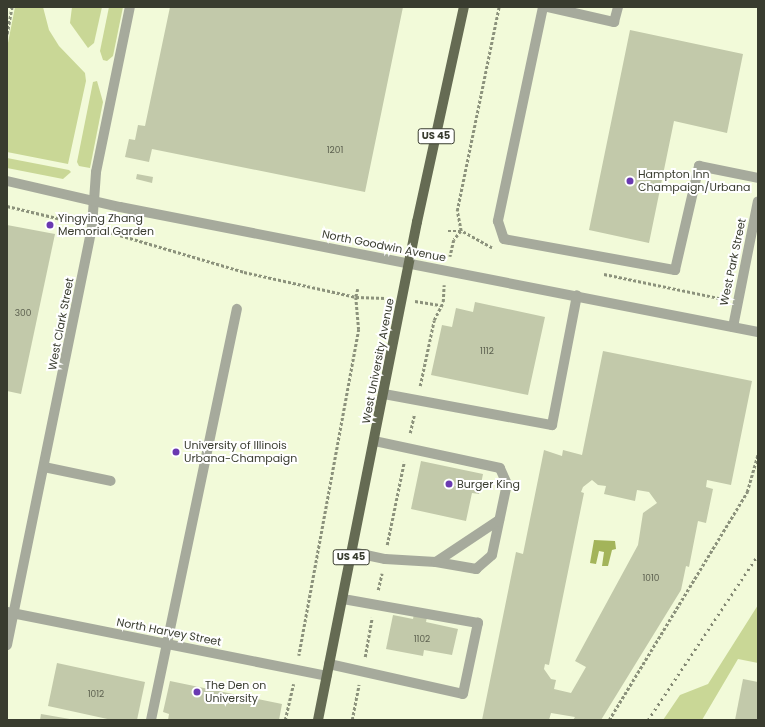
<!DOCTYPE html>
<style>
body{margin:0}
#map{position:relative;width:765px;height:727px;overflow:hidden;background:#f2fad9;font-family:Poppins,sans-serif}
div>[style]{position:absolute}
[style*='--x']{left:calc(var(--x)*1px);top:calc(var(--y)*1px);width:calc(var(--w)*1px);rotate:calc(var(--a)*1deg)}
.green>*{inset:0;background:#c9d796}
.water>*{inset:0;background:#a3b45a}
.building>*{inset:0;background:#c2c9aa}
.path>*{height:2.5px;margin-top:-1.25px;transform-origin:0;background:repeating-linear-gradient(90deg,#8c927c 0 3px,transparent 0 5px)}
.service>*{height:10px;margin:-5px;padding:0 5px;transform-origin:5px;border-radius:5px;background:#a6aa9c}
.minor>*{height:10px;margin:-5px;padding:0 5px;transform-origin:5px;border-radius:5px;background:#a6aa9c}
.tertiary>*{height:10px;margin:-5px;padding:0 5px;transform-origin:5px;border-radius:5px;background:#a6aa9c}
.primary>*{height:10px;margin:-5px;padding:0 5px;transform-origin:5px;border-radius:5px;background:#656b53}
.rail>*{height:3px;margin-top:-1.5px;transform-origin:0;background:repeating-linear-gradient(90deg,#838873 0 2px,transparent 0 6px)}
.dots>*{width:11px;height:11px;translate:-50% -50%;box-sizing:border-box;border:2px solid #fff;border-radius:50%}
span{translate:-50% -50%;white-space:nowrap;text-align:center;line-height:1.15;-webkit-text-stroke:4px #fff;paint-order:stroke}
.number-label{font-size:9px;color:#5b5f4e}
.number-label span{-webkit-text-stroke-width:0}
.shield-label span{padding:1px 3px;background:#fff;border:1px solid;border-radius:3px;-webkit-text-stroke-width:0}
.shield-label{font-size:10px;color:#393c2f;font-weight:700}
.poi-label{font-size:11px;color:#393c2f}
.left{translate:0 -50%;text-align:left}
.street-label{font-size:11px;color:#393c2f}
.frame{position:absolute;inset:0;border:8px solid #393c2f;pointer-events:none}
</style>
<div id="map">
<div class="green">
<i style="clip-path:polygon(15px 7px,43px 7px,49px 30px,59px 46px,85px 73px,86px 81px,68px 164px,7px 152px,7px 48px)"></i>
<i style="clip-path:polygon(72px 7px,102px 7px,94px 43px,88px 48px,70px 23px)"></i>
<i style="clip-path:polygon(109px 7px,123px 7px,113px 56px,107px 61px,103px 60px,100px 51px)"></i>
<i style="clip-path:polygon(97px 81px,103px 102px,90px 168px,79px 166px,77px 162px,93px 82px)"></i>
<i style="clip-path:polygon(7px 158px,69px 170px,71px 172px,63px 179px,7px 168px)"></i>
<i style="clip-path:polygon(758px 605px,758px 663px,738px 659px,702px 720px,663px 720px,680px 695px,708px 684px)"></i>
</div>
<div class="water">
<i style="clip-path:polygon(594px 540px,615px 541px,616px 549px,612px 550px,608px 566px,602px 566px,604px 552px,599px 551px,596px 564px,590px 563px)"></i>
</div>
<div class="building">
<i style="clip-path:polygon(170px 7px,403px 7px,365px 192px,152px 149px,149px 162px,125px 157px,129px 139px,135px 140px,138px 125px,145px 126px)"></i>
<i style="clip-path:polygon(630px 30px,743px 54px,727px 133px,674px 121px,649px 243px,589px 230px)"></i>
<i style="clip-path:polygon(137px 174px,153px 177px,152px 183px,136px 179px)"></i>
<i style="clip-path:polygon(7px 225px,55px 234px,21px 394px,7px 391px)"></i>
<i style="clip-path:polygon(475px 302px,545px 317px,528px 395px,431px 375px,442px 325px,452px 327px,456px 308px,473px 312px)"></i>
<i style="clip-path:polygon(evenodd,603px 351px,752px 381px,731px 485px,707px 480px,706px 487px,713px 489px,706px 523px,698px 521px,689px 567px,686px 566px,681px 590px,601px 720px,573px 720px,575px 717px,551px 713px,549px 720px,482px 720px,516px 552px,523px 554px,544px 450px,562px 456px,563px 450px,582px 455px,603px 351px,592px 480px,598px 485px,606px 486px,604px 494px,635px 501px,637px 490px,649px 492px,657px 503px,643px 513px,638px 545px,575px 661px,586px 667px,571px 693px,554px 689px,556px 680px,551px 679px,544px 669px,545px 664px,549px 665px,584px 493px,581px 492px,583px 487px,592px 480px)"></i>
<i style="clip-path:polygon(421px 461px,483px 474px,479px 494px,472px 493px,466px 521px,411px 509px)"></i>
<i style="clip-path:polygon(414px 614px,427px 617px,426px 622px,458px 629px,452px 655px,424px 650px,423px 656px,386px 649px,393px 615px,413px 619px)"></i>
<i style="clip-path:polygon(57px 663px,145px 682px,137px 720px,112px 720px,48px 706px)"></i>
<i style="clip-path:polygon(743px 679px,758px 682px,758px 720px,735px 720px)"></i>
<i style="clip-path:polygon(170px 681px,282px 704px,279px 720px,168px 720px,169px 714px,163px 712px)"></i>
<i style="clip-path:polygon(41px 714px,70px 719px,70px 720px,40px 720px)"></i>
</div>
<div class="path">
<i style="--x:7;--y:34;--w:27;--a:-80"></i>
<i style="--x:7;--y:206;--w:73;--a:13.5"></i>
<i style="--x:106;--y:231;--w:144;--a:16.5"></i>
<i style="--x:244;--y:272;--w:115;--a:12.6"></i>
<i style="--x:356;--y:297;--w:32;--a:85"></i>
<i style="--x:359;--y:329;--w:332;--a:100.4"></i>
<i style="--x:448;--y:231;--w:13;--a:0"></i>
<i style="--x:461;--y:231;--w:11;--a:128"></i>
<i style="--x:454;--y:240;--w:17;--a:103"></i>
<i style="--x:492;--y:248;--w:35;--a:-151"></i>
<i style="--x:461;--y:231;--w:20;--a:-101"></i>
<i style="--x:457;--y:211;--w:208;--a:-78.4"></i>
<i style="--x:604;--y:274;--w:123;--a:11.8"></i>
<i style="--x:358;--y:289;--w:8;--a:104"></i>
<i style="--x:356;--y:297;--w:30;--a:2"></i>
<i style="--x:415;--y:301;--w:25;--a:9"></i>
<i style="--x:420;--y:386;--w:67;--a:-78"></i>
<i style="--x:434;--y:320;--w:20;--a:-63"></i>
<i style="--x:443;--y:302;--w:17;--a:-87"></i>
<i style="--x:410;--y:433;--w:18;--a:-77"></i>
<i style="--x:387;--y:545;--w:85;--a:-78.4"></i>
<i style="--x:378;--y:590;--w:17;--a:-77"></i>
<i style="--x:365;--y:657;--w:40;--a:-80"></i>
<i style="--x:285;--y:720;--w:37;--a:-77"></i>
<i style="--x:352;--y:720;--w:36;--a:-79"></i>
<i style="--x:609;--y:720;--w:267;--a:-58.8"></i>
<i style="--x:747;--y:492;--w:40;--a:-74"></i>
</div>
<div class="service">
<i style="--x:543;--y:7;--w:219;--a:101.9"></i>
<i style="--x:498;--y:221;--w:19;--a:72"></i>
<i style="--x:504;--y:239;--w:174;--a:10.3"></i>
<i style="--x:675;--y:270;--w:107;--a:-77"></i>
<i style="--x:699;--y:166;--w:60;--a:11.5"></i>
<i style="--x:548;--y:7;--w:68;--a:12.8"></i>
<i style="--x:614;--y:22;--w:16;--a:-75"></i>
<i style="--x:94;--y:201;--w:29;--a:-86"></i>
<i style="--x:96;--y:172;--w:168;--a:-78.4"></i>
<i style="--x:384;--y:394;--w:171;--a:10.5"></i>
<i style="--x:552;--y:425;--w:132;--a:-79.1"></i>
<i style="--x:44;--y:467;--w:68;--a:11.8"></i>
<i style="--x:352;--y:552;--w:34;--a:12"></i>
<i style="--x:385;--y:559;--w:51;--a:3.4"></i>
<i style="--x:436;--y:562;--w:41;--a:9.9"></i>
<i style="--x:476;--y:569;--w:21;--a:-41"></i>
<i style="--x:492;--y:555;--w:73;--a:-78.1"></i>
<i style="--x:507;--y:484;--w:17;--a:-114"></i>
<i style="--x:500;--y:468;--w:129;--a:-167.9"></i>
<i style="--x:436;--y:562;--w:76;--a:-33.7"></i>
<i style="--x:329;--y:664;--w:137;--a:12.6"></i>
<i style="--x:463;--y:694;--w:73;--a:-78.1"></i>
<i style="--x:478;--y:623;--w:137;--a:-169.9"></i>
<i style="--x:151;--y:720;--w:420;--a:-78.2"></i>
</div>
<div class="minor">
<i style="--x:733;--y:327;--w:128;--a:-78.8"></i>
<i style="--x:7;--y:612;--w:326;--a:11.3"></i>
<i style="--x:7;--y:645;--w:427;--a:-78.5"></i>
<i style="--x:92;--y:227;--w:26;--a:-86"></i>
</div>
<div class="tertiary">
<i style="--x:7;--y:181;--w:116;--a:13"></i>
<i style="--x:120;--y:207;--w:650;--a:11.09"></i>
</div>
<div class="primary">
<i style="--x:318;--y:720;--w:508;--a:-78.76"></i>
<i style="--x:417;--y:222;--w:220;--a:-77.7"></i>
</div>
<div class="rail">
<i style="--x:648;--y:720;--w:198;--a:-56.3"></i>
</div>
<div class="dots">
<i style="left:630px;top:181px;background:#6a39b1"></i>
<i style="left:50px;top:225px;background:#6a39b1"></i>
<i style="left:176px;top:452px;background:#6a39b1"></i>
<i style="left:449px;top:484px;background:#6a39b1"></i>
<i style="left:197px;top:692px;background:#6a39b1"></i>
</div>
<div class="number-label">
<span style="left:335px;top:150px">1201</span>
<span style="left:23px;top:313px">300</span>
<span style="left:487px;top:351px">1112</span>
<span style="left:651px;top:578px">1010</span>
<span style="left:422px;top:639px">1102</span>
<span style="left:96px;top:694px">1012</span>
</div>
<div class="shield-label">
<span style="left:436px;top:136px">US 45</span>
<span style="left:351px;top:557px">US 45</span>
</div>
<div class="poi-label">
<span class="left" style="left:638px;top:181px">Hampton Inn<br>Champaign/Urbana</span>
<span class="left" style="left:58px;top:225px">Yingying Zhang<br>Memorial Garden</span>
<span class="left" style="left:184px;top:452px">University of Illinois<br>Urbana-Champaign</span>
<span class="left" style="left:457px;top:484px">Burger King</span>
<span class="left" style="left:205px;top:692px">The Den on<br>University</span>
</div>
<div class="street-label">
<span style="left:384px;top:246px;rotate:11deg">North Goodwin Avenue</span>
<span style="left:733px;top:262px;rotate:-78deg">West Park Street</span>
<span style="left:61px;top:324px;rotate:-79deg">West Clark Street</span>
<span style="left:378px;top:361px;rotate:-79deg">West University Avenue</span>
<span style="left:169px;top:632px;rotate:11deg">North Harvey Street</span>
</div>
<div class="frame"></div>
</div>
